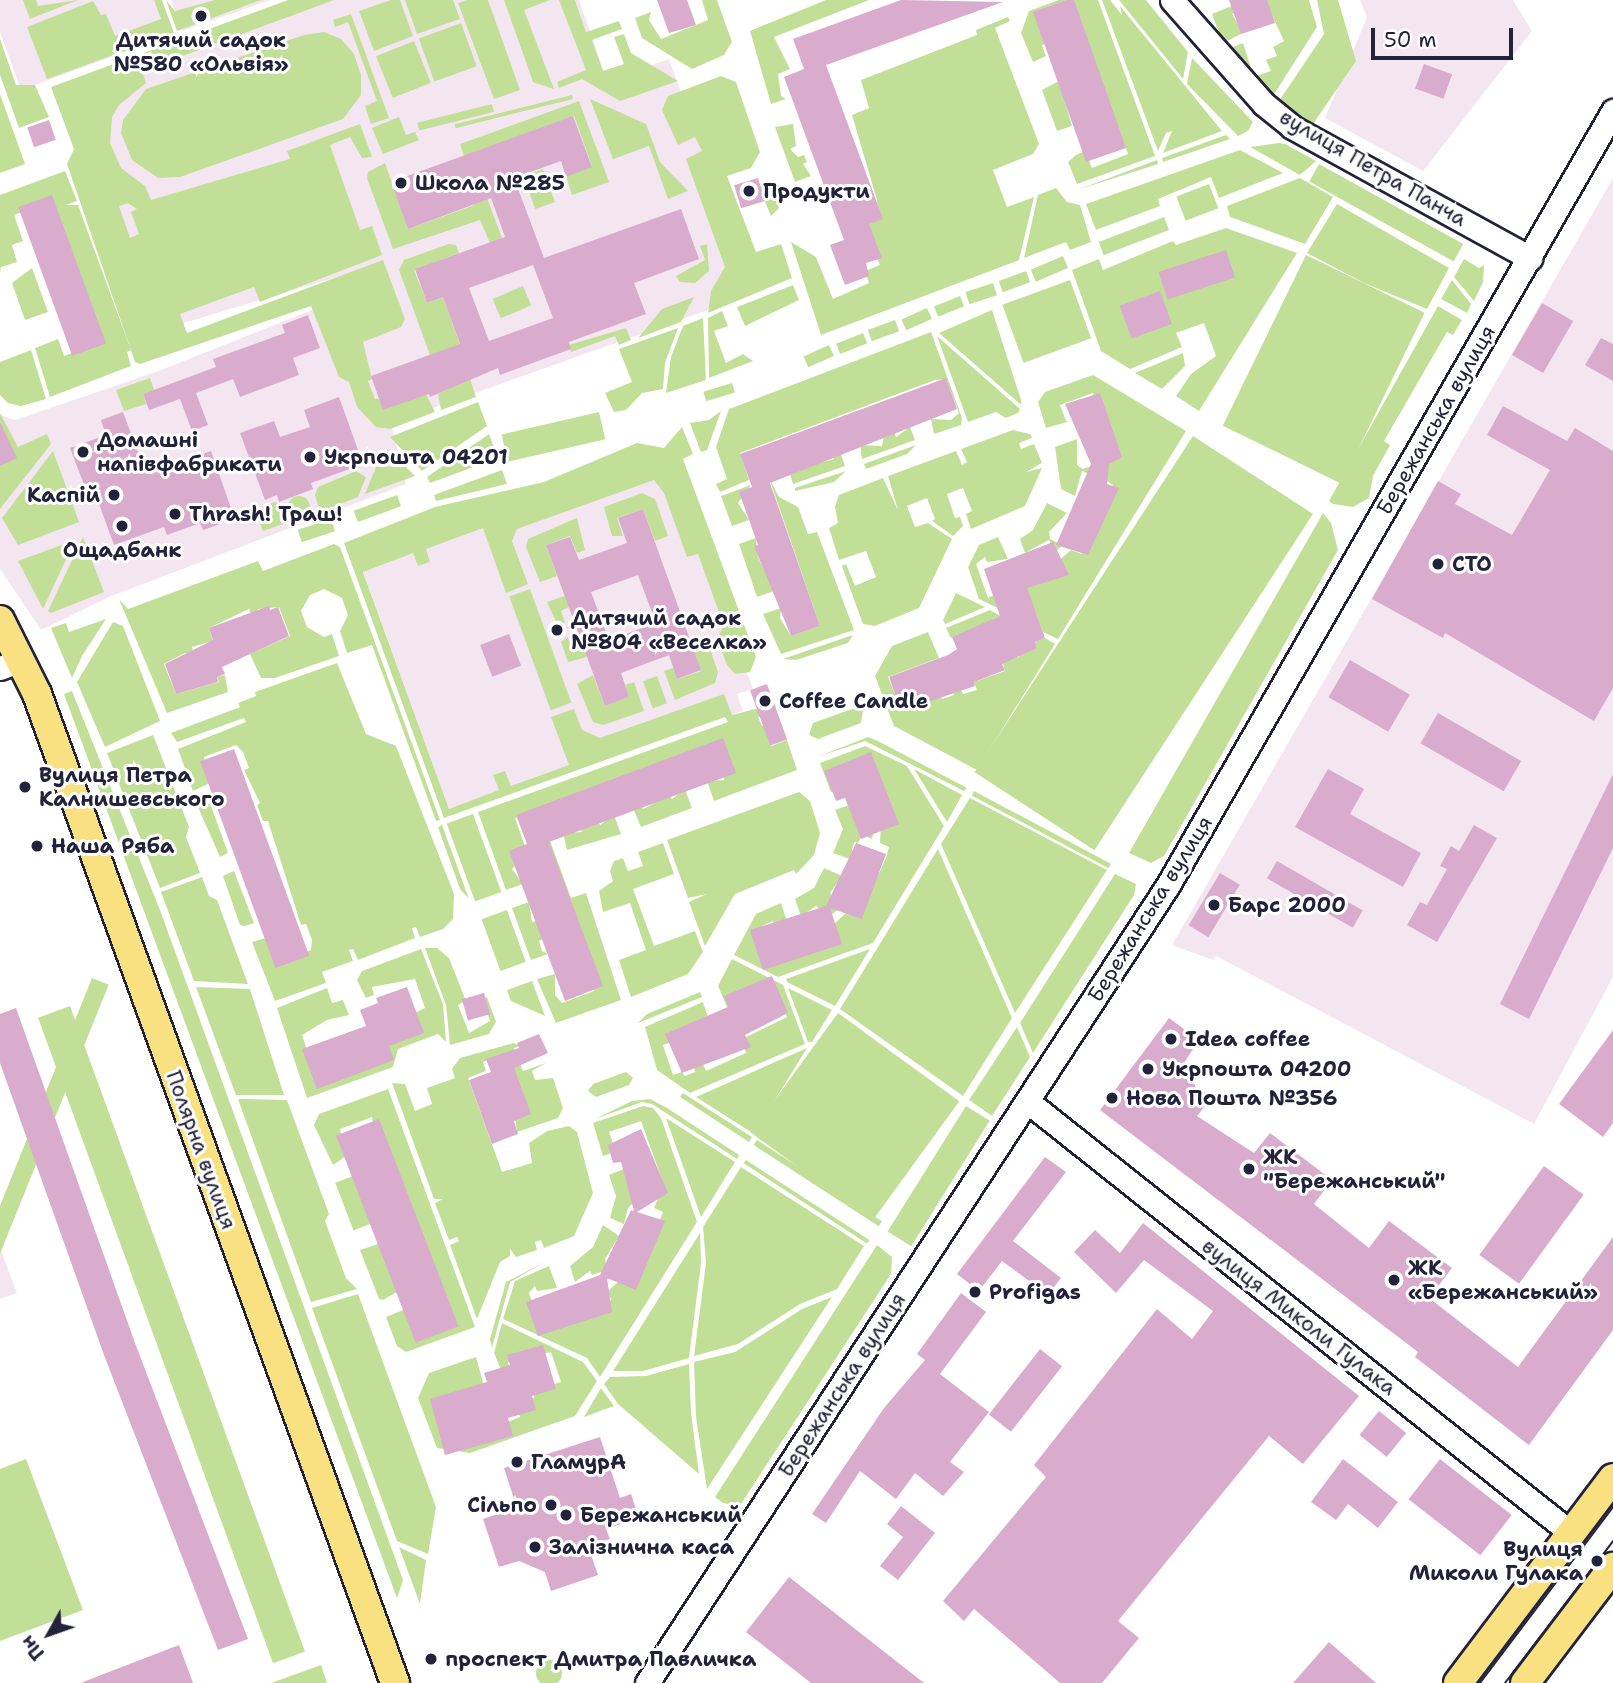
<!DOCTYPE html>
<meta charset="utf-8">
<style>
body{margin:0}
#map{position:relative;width:1613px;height:1683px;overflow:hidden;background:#fff;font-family:"Shantell Sans",sans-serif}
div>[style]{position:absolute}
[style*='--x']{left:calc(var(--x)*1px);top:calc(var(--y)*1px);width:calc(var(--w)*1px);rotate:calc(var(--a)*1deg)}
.built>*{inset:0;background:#f4e6f0}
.green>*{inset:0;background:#c2df97;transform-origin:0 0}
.round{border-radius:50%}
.building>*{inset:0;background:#d9abcd;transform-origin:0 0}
.roads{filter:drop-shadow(2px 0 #22223b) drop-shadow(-2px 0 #22223b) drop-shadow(0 2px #22223b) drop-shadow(0 -2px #22223b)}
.minor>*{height:23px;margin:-11.5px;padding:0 11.5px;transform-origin:11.5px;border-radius:11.5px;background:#fff}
.major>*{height:28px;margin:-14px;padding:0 14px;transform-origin:14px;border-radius:14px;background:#f9e181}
.tram>*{height:2px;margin:-1px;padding:0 1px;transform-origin:1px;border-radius:1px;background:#22223b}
.dots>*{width:19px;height:19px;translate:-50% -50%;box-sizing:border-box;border:4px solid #fff;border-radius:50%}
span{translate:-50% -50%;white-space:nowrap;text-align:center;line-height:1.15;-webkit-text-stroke:6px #fff;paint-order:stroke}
.poi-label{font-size:21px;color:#22223b;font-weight:700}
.left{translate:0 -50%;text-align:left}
.right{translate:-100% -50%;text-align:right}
.street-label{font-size:21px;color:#22223b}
.north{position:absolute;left:14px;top:1599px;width:70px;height:70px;-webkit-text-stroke:5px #fff;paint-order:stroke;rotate:230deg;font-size:19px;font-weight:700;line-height:28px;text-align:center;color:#22223b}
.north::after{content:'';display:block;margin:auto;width:24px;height:32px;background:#22223b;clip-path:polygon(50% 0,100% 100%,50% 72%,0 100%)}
.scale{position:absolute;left:1371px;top:28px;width:142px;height:32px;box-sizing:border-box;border:4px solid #22223b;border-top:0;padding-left:9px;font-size:21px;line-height:24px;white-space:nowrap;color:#22223b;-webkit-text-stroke:5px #fff;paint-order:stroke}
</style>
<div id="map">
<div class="built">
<i style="clip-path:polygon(0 0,155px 0,169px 36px,21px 90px,0 32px)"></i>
<i style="clip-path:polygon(171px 0,270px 0,182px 31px)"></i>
<i style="clip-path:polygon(305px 0,579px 0,607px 81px,669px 59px,753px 294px,391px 423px,406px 484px,109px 597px,41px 630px,0 569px,0 415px,15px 420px,156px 372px,345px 297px,337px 277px,144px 335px,55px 90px)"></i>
<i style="clip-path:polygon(1360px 0,1513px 0,1532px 31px,1423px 171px,1325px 118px,1367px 17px)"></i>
<i style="clip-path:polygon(1613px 178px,1613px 977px,1534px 1124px,1216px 956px,1213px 960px,1172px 945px)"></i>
<i style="clip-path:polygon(666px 461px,753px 689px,737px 694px,743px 711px,449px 809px,363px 571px)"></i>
<i style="clip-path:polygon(0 1248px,17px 1293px,0 1299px)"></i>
</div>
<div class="green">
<i style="clip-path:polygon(23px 0,36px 0,38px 6px,78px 0,30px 19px)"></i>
<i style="clip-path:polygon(154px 0,162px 0,174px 33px,47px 79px,27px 27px,93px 1px,101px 15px,106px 14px,115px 36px,161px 19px)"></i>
<i style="clip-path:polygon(166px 0,175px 11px,215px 0,261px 0,177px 31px)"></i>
<i style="clip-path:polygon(evenodd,288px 0,334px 0,142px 71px,146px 83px,119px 105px,112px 117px,110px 143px,121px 168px,145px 186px,151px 200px,290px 159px,287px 151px,360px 124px,372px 157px,362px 158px,350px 137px,330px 145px,360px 230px,372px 226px,382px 255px,260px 302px,254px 287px,180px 314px,187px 333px,383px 260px,405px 319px,401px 327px,363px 342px,372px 379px,368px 381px,375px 399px,426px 394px,435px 412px,390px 429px,376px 427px,357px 407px,349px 382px,339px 377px,311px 306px,140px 364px,135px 362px,67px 164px,74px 149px,51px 87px,288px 0,128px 203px,137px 209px,131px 212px,139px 234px,130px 238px,119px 206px,128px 203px)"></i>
<i style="clip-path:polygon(391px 0,400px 0,413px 36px,374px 51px,359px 11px)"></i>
<i style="clip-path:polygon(405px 0,453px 0,460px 19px,417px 34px)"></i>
<i style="clip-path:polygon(467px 0,488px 0,520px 90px,494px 99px,458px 3px)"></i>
<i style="clip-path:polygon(504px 0,550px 0,524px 10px,554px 89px,533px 82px)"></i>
<i style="clip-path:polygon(559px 0,575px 0,586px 32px,619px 21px,622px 29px,592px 40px,603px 71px,624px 64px,614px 37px,624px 34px,631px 53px,678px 81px,620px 101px,582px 79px,559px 88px,557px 82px,586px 70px)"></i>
<i style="clip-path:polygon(702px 0,717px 0,732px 42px,724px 55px,692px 69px,642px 38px,635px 18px,651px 12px,649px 20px,661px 39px,708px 20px)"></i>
<i style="clip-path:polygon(826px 0,869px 0,774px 37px,790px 69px,778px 74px,781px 96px,786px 99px,771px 104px,750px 31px)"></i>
<i style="clip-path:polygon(1059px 0,1098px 0,1155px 156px,1077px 184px,1068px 162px,1076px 155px,1085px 151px,1092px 168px,1128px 154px,1076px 13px,1042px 46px,1046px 56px,1033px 62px,1021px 33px,1029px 11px)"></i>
<i style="clip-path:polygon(1102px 0,1110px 0,1122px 15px,1120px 6px,1222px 131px,1163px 153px,1172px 131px,1166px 133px,1158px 151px)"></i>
<i style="clip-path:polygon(1119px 0,1146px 0,1188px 52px,1183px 79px)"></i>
<i style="clip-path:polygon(1265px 0,1309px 0,1317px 27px,1271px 99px,1224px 51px,1243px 43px,1254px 77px,1271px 71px,1266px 60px,1277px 56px,1273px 47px,1284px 41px)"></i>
<i style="clip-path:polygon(1317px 0,1338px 0,1356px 61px,1311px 127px,1277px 104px,1324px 34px)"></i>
<i style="clip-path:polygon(1234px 5px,1236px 12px,1232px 14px,1243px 33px,1223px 43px,1212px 14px)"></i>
<i style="clip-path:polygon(351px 14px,389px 118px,371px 124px,365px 106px,377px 101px,348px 22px,335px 27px,333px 20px)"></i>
<i style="clip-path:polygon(1008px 17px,1010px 21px,995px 28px,1039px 144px,1033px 154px,993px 170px,1007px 207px,1034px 197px,1019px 260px,821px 335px,791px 242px,816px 257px,833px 299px,869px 283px,865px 271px,880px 265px,863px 224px,878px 209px,877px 200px,852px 115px,869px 108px,861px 80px,977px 35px,976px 30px)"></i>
<i style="left:461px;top:23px;width:46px;height:45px;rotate:70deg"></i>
<i style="clip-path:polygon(324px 32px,341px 39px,354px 54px,361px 75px,361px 95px,343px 119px,180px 177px,158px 178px,132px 160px,121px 133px,123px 120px,146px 89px,304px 35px)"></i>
<i style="clip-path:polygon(0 39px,16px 85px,35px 85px,49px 117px,19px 128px,0 75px)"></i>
<i style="left:414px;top:41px;width:45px;height:41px;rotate:68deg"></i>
<i style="clip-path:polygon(1192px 58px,1253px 122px,1248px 131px,1238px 136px,1187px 84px)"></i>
<i style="clip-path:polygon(721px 76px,736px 82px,760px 152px,751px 168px,727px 176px,756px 252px,781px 244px,792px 278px,708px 313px,711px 291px,725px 267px,686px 159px,702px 151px,695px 137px,678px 145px,662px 110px,668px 96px)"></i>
<i style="clip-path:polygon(1059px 81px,1072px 126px,1057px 131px,1042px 90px)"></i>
<i style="clip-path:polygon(0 94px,25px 164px,0 173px)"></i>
<i style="left:572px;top:95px;width:4px;height:121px;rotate:76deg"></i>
<i style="clip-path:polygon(590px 99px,646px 124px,660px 162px,688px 191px,668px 199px,649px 146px,613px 159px)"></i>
<i style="clip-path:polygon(579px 101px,609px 182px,572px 195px,566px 176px,592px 166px,574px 116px,464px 156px,460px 144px)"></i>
<i style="left:492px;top:104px;width:8px;height:77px;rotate:76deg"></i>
<i style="clip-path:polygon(399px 117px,406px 135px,415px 132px,419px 140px,383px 154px,372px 128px)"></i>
<i style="clip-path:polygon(793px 124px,796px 146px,790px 149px,798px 157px,804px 155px,807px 162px,803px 164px,811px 176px,795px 182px,775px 127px)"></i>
<i style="clip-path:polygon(1226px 135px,1230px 139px,1163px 162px,1162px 158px)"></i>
<i style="clip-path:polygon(1279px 143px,1285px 144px,1316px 161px,1300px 175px,1250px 147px)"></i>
<i style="clip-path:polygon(1240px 150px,1283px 173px,1219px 198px,1211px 177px,1158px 199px,1160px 206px,1096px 230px,1086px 204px)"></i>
<i style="clip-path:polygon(1157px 160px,1158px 164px,1077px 190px)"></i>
<i style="clip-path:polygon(385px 163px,408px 229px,472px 206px,486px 195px,502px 238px,490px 243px,480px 220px,393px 249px,367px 178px,368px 172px)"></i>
<i style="left:1319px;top:164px;width:165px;height:20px;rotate:29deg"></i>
<i style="left:543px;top:169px;width:35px;height:21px;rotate:70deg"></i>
<i style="clip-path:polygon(65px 171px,77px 201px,66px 205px,78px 205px,131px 350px,127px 352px,131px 366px,50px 397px,35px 348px,58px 339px,64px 356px,100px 342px,50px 202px,14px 215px,23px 241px,12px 245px,17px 262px,1px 267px,0 273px,0 195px)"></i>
<i style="clip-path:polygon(1300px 178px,1333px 197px,1305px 244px,1230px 217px,1227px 206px)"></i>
<i style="clip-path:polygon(770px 180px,779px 208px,771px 216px,758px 185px)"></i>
<i style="left:1209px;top:184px;width:26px;height:35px;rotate:69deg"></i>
<i style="clip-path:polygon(1056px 188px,1067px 202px,1080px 205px,1091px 242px,1070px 250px,1066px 242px,1024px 258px,1038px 195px)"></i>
<i style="clip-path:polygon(1337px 204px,1449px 268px,1427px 309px,1364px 283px,1307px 253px)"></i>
<i style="left:1164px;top:217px;width:14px;height:70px;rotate:69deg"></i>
<i style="clip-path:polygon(1226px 228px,1297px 253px,1199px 411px,1176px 396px,1191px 374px,1216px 356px,1204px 323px,1176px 333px,1182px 347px,1130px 369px,1101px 351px,1072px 270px,1099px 259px,1103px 270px,1173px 241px,1176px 245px)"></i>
<i style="clip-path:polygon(449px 244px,456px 245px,459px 253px,414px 270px,427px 303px,443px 297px,460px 345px,430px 355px,399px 270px,404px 260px)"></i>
<i style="clip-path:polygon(707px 244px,709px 271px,695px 283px,680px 282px,676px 276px,705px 260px,700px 246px)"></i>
<i style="left:1306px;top:255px;width:132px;height:190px;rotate:26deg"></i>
<i style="left:1063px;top:256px;width:13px;height:35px;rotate:67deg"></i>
<i style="clip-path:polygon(1464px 259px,1479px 268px,1484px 265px,1483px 282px,1474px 301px,1454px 277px)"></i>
<i style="clip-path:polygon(32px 268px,48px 312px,25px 320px,12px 283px)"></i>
<i style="left:1026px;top:271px;width:12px;height:29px;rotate:70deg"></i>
<i style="left:1070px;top:280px;width:62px;height:72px;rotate:70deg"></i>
<i style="clip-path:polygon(1452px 280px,1471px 304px,1467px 313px,1441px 299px)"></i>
<i style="left:993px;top:283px;width:13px;height:29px;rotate:72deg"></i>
<i style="clip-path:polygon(793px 285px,799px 300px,745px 326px,737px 307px)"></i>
<i style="left:523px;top:286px;width:21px;height:33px;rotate:67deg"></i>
<i style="left:960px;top:296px;width:11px;height:28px;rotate:68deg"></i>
<i style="clip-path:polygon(694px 297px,681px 322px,638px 338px,662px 309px)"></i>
<i style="clip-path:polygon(1438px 306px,1462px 320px,1453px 335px,1447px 332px,1384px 441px,1390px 445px,1373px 476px,1369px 498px,1353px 507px,1333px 504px,1329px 501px)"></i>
<i style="left:927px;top:308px;width:12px;height:28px;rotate:66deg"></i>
<i style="clip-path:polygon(992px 310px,1021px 400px,1021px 405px,939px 333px)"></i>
<i style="clip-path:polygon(722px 311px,728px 326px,714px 331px,726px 363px,743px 354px,753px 361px,709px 378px,708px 318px)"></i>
<i style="clip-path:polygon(703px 318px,706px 380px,666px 393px,671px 357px,683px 326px)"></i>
<i style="left:895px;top:320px;width:12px;height:29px;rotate:70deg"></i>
<i style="clip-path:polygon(626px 328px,631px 340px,619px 345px,615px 336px,571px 352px,569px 345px)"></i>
<i style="clip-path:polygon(678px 328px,665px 363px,663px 389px,642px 393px,626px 410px,614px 412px,605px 393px,632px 382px,619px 349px)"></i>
<i style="clip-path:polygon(931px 332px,962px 418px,961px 425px,934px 434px,931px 419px,951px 420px,959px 413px,946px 379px,935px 380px,740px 453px,749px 480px,720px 492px,716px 484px,727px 479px,716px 447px,729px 409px)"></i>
<i style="left:863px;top:333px;width:11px;height:29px;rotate:68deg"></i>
<i style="clip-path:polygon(937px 336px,1020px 409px,1018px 413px,1006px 418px,996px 412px,968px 422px)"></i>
<i style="left:829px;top:345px;width:12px;height:28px;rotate:66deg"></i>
<i style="clip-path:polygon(31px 350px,46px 399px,21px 406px,8px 403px,0 395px,0 362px)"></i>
<i style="clip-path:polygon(1183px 353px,1185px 366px,1162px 389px,1135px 373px)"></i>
<i style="clip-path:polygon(1093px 375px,1186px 431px,1058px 639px,1043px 632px,1035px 611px,1012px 615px,979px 599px,968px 567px,979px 545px,998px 537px,1008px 559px,987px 562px,985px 557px,976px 564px,988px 598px,1057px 562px,1071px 550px,1082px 554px,1113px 485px,1105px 480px,1099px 411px,1093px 393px,1060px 405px,1066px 421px,1070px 421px,1046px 428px,1038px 402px,1045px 392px)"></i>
<i style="clip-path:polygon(150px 378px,154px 390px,143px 394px,146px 404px,124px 411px,116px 390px)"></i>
<i style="clip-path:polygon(470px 379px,476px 397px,441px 410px,438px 394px)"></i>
<i style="left:732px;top:383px;width:10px;height:30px;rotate:73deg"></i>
<i style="clip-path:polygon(478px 402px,487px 426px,422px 471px,390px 437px)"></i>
<i style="clip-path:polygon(721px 411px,707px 450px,701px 452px,690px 423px,709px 420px)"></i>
<i style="left:599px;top:412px;width:28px;height:100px;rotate:77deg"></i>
<i style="clip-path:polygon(0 413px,18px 447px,47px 434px,51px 444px,0 509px)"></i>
<i style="clip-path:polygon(682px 427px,693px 454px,683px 459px,756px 657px,750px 672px,735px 674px,727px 665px,717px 638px,724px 626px,698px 554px,687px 557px,664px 493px,654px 480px,517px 529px,512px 541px,528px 584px,506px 593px,483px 528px,426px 549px,430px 562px,418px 566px,413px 553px,363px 572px,449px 809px,499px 790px,493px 775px,505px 771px,511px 786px,569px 765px,551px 717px,574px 709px,582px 730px,600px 738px,724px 694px,732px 715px,775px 704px,776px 710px,758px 717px,762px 726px,779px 720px,783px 729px,767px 736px,771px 746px,787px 740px,797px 770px,714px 801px,707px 781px,724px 780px,723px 775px,515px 818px,527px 852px,512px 869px,523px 884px,506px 890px,478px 812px,728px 722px,725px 717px,444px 818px,344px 543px,435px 507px,544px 482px,637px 443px,664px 448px)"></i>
<i style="clip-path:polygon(910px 427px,915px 440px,862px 459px,860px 445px,882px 446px,884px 436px,894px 432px,896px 437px)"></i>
<i style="clip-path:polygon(1013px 430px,1030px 434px,1032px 438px,1019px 443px,1021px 449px,1034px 444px,1042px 463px,1026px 472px,1042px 468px,1025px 506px,971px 529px,966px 514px,972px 511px,963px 488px,947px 494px,955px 518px,960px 517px,963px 526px,953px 536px,932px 521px,935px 519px,927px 498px,907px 506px,915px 527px,928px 523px,952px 539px,919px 608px,875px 626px,863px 624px,842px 566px,846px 564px,855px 586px,876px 577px,866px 551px,839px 560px,829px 528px,838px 523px,835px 507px,839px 495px,883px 478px,898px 510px,888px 476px,956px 451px,962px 465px,967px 462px,961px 449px)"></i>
<i style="clip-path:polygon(489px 434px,498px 458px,430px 483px,427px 477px)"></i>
<i style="left:1193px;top:436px;width:143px;height:401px;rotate:33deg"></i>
<i style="clip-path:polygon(1077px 439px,1077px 465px,1083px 469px,1096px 464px,1095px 476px,1082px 471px,1075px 496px,1061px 489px,1055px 447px)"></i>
<i style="clip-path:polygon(916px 445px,907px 454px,866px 469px,864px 464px)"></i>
<i style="clip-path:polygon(53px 451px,79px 522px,18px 545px,2px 518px)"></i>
<i style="clip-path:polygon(840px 452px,845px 466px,793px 484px,789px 471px,834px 459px,833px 455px)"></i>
<i style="clip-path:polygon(405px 466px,415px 476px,365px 494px,376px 467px)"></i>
<i style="clip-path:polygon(502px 470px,507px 484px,436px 501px,434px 495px)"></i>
<i style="clip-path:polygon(356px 471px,366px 477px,358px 497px,325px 510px,318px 505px,315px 495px,318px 487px)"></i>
<i style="clip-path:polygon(846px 471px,834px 482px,795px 491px,795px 488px)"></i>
<i style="clip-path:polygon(769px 478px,779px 497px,798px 507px,808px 534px,817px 532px,854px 630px,781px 654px,763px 614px,781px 608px,780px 618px,791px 636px,820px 626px)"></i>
<i style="clip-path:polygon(751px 485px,738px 503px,749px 520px,732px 526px,721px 496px)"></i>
<i style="clip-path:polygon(642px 493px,655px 499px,668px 536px,655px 541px,643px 509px,617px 518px,623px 536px,612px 536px,604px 507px)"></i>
<i style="left:397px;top:495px;width:12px;height:46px;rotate:70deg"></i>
<i class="round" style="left:288px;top:496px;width:22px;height:22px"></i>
<i style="clip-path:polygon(275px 502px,282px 507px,286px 523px,263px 531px,254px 509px)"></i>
<i style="clip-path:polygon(1047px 503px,1067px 513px,1049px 532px,1050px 539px,1063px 545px,1054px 553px,1049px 540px,1025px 553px,1020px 539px,1033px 530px)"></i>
<i style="clip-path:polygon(1323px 513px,1331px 523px,1338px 550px,1164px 856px,1151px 863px,1129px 853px)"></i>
<i style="clip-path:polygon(577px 518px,585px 550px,577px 553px,570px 536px,546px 545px,557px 576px,540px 582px,526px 547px,528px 539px)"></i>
<i style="left:331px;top:519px;width:13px;height:35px;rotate:72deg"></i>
<i style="clip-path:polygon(83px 537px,104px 592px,51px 613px,48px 611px)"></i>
<i style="clip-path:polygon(756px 538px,758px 557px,774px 591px,757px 597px,739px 544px)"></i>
<i style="clip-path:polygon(75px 540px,43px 609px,18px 561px)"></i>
<i style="clip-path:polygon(334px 544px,340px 547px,440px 820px,436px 821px,372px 645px,347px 653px,340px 631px,348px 615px,342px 598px,324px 589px,310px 595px,301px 611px,307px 627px,324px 637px,332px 634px,339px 656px,275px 678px,261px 678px,250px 654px,290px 636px,279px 607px,258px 609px,258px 615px,252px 617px,249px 609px,209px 628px,213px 641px,192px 647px,194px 655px,185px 653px,164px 664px,176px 694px,219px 682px,217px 677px,225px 675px,228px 692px,167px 713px,119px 599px,128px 609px,258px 561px,263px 571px)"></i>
<i style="left:530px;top:589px;width:121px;height:22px;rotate:70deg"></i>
<i style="clip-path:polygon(956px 593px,985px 607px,945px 624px,943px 620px)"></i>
<i style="clip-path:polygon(565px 596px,569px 607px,561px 611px,565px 622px,558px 626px,547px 602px)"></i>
<i style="clip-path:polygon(990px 610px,1001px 616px,992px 619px,994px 627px,984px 625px,951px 638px,946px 628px)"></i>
<i style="clip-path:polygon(106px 619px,82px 656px,72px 678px,51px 628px,66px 623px,69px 632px)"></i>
<i style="clip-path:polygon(113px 622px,123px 626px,160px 721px,105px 747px,77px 682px)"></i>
<i style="clip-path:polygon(928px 632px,939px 658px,888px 677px,902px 711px,940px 694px,942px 699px,954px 695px,953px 690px,960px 688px,963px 694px,977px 690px,974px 682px,1005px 671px,1002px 660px,1019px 657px,1017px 650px,1037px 648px,1035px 642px,1045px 638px,1055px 644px,977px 770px,894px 726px,875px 676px,892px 646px)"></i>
<i style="clip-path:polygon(853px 635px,848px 643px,796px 660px,783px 659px)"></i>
<i style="clip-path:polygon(567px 637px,575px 649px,583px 645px,587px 657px,568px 662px,561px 642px)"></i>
<i style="clip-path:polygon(699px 638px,710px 649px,718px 672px,715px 683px,675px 700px,664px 671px,673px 668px,678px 679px,701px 671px,690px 639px)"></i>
<i style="clip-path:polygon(337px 663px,366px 734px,396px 746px,454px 894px,453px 919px,443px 929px,420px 937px,416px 927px,412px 928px,415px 938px,358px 960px,353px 949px,349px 950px,353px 961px,322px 972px,326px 983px,275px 1001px,252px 942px,266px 938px,279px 962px,311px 950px,312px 940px,306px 924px,301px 925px,268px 821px,263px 821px,257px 805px,260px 803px,244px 770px,249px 768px,243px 752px,236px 745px,204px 757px,210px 783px,193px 791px,178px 749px,246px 722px,244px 718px,177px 742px,171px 733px,240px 707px,238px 703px,256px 696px,255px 692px)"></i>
<i style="clip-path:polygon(593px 675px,605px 706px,629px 697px,625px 685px,634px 682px,644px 711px,603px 725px,593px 722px,577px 684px)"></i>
<i style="left:657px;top:676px;width:29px;height:15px;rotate:70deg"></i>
<i style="clip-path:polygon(72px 691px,160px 910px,403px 1580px,397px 1598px,64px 694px)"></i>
<i style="clip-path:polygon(852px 709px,863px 711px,861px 723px,818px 739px,809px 735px,813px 723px)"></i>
<i style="clip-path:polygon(153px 735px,189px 827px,186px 837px,200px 873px,160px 888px,107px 753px)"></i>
<i style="clip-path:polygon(868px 737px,878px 741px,967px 788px,964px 791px,865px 741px,817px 757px)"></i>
<i style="clip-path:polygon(865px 746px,907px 766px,944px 826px,873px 943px,778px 977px,734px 955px,756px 914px,781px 903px,787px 921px,775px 926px,773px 921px,762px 926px,763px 930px,832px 926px,847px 912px,863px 909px,886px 858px,889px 847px,880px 843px,881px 823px,845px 787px,831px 792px,820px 763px)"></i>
<i style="clip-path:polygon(914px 769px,962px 795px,947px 822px)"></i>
<i style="clip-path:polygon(685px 789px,692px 808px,641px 827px,633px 808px,641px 805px,643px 809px,670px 795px,672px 799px)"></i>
<i style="left:974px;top:791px;width:155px;height:5px;rotate:28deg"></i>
<i style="clip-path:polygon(799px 792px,810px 801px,820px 833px,814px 855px,796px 874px,794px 870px,735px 894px,705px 946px,689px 902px,707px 894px,688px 898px,667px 840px)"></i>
<i style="clip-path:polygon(970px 798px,1107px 870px,1015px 1013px,941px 844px)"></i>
<i style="clip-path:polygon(210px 803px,228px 853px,220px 857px,198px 807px)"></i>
<i style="clip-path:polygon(852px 804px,873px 834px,872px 839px,862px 835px,858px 843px,854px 842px,850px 859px,833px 853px,843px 829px,835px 810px)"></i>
<i style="left:473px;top:814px;width:83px;height:28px;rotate:70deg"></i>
<i style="clip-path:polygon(614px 815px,621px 834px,567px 850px,563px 833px,582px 832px,580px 827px,598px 821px,600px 825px)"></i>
<i style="clip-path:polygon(442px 825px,469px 899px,460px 889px,438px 827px)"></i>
<i style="clip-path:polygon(549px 838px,571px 898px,586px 893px,621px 1000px,556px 1023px,537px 979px,555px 974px,555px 995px,562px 1003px,594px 991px,547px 856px)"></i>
<i style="clip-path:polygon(663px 843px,674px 874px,633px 889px,654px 946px,695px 931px,703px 952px,688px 974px,631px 997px,619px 960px,646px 950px,630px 903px,603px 912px,599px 891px,613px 881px,610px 871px,614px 861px,623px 858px,628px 871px,643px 866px,638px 852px)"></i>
<i style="clip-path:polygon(938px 849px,1012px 1018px,963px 1096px,840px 1009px)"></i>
<i style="clip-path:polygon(824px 868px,842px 876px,830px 893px,840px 908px,829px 917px,816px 906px,801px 916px,795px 899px,814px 888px)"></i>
<i style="clip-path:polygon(234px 871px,254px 923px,245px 926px,240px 925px,223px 876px)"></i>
<i style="clip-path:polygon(1115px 874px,1136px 884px,1134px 895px,1033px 1053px,1020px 1023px)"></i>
<i style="clip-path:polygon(202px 877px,209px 896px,217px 900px,248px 984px,194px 981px,161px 892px)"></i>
<i style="clip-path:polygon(529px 902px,532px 922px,536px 921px,543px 939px,539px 941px,542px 951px,548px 954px,531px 960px,512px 908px)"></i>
<i style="left:507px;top:910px;width:55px;height:27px;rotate:70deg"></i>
<i style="clip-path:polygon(425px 948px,437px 948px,449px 958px,466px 1001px,458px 1005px,469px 1033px,490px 1021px,482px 999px,487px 997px,496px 1022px,489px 1034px,450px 1045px,446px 1005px)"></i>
<i style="clip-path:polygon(421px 949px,443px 1004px,446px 1042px,438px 1034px,398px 1049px,393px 1067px,307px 1098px,277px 1008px,327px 988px,332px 1003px,343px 1000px,349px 1015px,327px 1020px,302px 1035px,312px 1065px,425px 1008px,415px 979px,372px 987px,374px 995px,366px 998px,357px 980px,362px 971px)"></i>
<i style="clip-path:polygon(870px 949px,835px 1006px,787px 982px,786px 979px)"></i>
<i style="clip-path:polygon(732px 959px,783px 985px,805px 1044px,690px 1093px,657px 1070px,645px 1027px,703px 1002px,712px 1029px,663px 1045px,673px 1075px,682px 1072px,685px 1076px,695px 1072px,694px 1067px,703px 1064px,706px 1071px,746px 1053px,742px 1039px,787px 1017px,776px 988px,727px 1007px,718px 986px)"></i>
<i style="left:92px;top:978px;width:18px;height:749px;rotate:22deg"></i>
<i style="clip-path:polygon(532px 981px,545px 1016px,511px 1001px,507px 990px)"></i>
<i style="clip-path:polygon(196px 987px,250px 989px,284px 1095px,236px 1095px)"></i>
<i style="clip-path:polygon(788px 988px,832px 1010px,812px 1042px,808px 1042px)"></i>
<i style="clip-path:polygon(700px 992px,702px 997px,638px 1023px,647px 1014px)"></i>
<i style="left:70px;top:1006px;width:687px;height:34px;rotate:70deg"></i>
<i style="left:838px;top:1013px;width:150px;height:148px;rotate:36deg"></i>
<i style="clip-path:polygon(1017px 1027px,1030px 1057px,992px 1116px,969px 1100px)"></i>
<i style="clip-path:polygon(514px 1043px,520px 1046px,514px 1048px,523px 1071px,546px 1063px,532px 1071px,535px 1080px,553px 1078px,563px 1108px,558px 1118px,517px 1132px,507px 1053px,483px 1062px,486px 1071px,468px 1078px,502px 1172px,532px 1163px,529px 1143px,547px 1131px,569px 1126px,577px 1132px,593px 1193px,574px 1236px,544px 1248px,541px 1240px,535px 1242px,537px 1250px,516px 1257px,510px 1249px,510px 1256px,500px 1262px,477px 1319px,450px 1245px,459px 1241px,457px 1237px,449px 1240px,435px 1203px,443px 1199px,434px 1199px,392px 1083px,405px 1084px,415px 1111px,432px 1104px,427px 1088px,455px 1078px,452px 1069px,460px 1058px)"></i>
<i style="clip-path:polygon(807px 1048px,754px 1134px,696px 1097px)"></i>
<i style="clip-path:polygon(626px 1072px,633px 1078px,629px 1085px,596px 1097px,588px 1091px,593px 1084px)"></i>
<i style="clip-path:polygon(388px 1089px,475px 1327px,406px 1352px,397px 1346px,386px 1317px,403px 1310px,372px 1117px,340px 1129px,346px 1156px,333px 1165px,314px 1125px,319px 1114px)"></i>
<i style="clip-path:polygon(683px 1093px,752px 1137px,749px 1142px,680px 1097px)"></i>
<i style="clip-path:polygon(238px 1099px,287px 1100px,329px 1214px,325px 1221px,346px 1278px,357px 1289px,311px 1302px)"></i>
<i style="clip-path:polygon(650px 1099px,667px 1108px,739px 1155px,737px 1159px,652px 1104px,642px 1102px,595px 1119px,632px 1101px)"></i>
<i style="clip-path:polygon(643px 1106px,653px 1108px,661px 1118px,697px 1222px,600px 1377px,587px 1358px,503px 1319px,515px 1281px,549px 1266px,557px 1288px,537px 1291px,535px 1286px,529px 1293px,541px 1326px,611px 1300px,608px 1291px,622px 1278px,659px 1222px,663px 1212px,654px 1208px,664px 1185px,641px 1121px,609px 1132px,615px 1149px,620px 1150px,603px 1156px,593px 1123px)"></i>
<i style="left:966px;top:1106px;width:28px;height:148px;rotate:32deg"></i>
<i style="clip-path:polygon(666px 1118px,735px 1162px,701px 1217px)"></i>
<i style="left:757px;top:1140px;width:149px;height:6px;rotate:33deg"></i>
<i style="left:746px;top:1160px;width:147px;height:4px;rotate:33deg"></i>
<i style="clip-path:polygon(741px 1167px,864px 1246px,837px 1289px,800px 1304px,738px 1344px,694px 1356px,706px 1263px,703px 1227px)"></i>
<i style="clip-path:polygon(626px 1168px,629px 1175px,625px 1177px,635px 1201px,628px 1208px,624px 1224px,610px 1218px,616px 1196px,609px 1175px)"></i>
<i style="left:353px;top:1176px;width:51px;height:19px;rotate:69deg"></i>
<i style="clip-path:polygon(603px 1225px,619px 1236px,605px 1259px,609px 1278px,605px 1281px,601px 1272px,592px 1275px,590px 1271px,575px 1282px,570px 1266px,593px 1247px)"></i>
<i style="clip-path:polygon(700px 1233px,701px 1263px,689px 1358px,643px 1371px,613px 1371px)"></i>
<i style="clip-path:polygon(378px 1244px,397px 1292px,383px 1300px,379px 1299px,360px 1250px)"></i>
<i style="clip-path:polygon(877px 1245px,892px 1257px,891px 1274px,739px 1507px,723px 1503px,715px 1497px)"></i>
<i style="clip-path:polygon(547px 1261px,510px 1282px,492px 1348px,490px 1339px,506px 1282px)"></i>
<i style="clip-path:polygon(358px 1294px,436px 1507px,428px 1554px,397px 1541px,312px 1308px)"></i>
<i style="clip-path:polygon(832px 1297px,707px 1489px,696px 1417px,694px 1362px,735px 1352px,802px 1309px)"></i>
<i style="clip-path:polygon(502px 1323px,583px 1362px,597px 1381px,575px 1416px,470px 1453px,437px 1448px,418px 1398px,429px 1373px,476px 1357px,486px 1394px,500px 1425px,520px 1417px,516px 1405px,534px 1398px,533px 1392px,555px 1389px,554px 1384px,561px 1382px,551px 1352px,508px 1362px,510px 1369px,502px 1372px,494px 1353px)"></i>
<i style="clip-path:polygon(689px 1364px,691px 1413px,699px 1474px,618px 1404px,604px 1384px,610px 1377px,646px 1376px)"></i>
<i style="clip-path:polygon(601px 1388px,614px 1406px,584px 1417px)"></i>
<i style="clip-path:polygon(26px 1459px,83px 1610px,0 1641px,0 1469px)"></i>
<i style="clip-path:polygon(399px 1547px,426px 1560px,420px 1604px)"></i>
<i class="round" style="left:536px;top:1660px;width:26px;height:26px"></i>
<i style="clip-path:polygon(321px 1665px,327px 1683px,271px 1683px)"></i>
</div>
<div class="building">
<i style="clip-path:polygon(657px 0,687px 0,696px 25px,669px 33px)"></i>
<i style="clip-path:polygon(901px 0,1003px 2px,826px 65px,883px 219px,869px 224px,882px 258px,866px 263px,869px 276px,845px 285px,830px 245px,844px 240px,784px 77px,804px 69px,793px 39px)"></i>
<i style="clip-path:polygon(1067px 0,1074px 0,1126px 148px,1086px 162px,1033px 12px)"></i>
<i style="clip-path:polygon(1229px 0,1267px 0,1275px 23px,1241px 34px)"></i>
<i style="left:1424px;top:64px;width:30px;height:26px;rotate:20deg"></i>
<i style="clip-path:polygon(evenodd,573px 116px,592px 167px,566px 177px,561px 161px,514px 178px,544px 258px,681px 209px,699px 259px,634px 283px,646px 314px,569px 342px,571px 349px,500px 375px,498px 368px,430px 397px,429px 394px,383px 410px,371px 376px,460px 344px,443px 297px,427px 303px,415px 269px,505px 237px,491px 198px,408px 229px,391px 182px,573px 116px,533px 265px,553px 318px,489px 341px,469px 288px,533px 265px)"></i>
<i style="left:49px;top:120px;width:21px;height:23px;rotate:71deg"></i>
<i style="left:758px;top:178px;width:24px;height:25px;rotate:73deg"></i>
<i style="left:52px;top:195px;width:158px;height:36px;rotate:70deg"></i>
<i style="left:1226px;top:250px;width:29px;height:71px;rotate:72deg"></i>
<i style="left:1160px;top:291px;width:35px;height:43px;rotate:70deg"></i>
<i style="left:1542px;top:303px;width:36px;height:60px;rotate:30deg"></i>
<i style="clip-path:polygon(308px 315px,320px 348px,293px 358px,299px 375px,240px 397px,233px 379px,196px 393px,208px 425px,192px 431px,180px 399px,149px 410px,143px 394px,216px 367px,213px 359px,285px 333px,282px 325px)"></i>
<i style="clip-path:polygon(1601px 338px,1613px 344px,1613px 381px,1585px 365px)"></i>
<i style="clip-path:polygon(946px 378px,957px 409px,770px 483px,820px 626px,791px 636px,754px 546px,758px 545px,739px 492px,752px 487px,740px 454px)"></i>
<i style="clip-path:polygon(1100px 393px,1122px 457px,1109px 464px,1107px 484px,1119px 488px,1088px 555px,1056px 545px,1091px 464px,1065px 404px)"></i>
<i style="clip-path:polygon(339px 397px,363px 464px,311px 483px,313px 489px,279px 502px,277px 495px,265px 500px,240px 433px,274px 421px,280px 437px,310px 427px,304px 410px)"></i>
<i style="clip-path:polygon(1503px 406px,1567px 441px,1575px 428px,1613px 451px,1613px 688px,1594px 721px,1445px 633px,1443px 638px,1372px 599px,1438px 481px,1461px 494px,1455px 504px,1512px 535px,1550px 470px,1487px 435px)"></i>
<i style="clip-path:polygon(123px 412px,146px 474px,211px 451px,232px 511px,217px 516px,220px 524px,203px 530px,200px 523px,167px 535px,164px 527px,114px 545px,95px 493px,88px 495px,70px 448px,106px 435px,101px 420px)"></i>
<i style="clip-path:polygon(0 422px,17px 458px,0 466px)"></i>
<i style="clip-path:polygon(evenodd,643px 509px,701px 670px,677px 679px,669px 655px,621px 673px,629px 697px,605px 706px,546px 545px,570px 537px,579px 560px,627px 543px,618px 518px,643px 509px,638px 575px,656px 623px,609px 640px,591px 592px,638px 575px)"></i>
<i style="clip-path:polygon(1053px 542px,1069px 575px,1027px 588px,1045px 638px,1035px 642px,1037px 648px,1002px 664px,1005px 670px,974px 682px,975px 686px,901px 711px,889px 677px,948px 655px,957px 649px,952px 637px,1000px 616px,984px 569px)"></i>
<i style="clip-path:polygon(269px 606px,270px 610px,278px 607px,289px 636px,222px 667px,225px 674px,217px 677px,218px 682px,176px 694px,165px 664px,213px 640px,209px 628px)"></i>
<i style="left:509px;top:634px;width:34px;height:31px;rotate:69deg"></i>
<i style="left:1350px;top:660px;width:69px;height:43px;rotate:30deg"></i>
<i style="left:767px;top:684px;width:59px;height:18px;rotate:70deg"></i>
<i style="left:1438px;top:713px;width:96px;height:35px;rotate:30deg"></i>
<i style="clip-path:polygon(723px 738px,736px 773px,549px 842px,603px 986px,565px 1001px,509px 851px,527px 844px,516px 815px)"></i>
<i style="left:234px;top:749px;width:220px;height:36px;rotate:70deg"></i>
<i style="clip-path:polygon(871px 752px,899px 824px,861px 839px,845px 798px,836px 801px,824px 771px)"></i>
<i style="clip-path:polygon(1328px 769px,1364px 789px,1350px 814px,1421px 853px,1403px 887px,1295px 827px)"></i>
<i style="clip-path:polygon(1613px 774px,1613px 848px,1529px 1019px,1500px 1004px)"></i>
<i style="clip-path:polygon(1474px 825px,1497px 838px,1437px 942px,1407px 925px,1420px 902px,1427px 905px,1447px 869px,1440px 866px,1451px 846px,1459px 851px)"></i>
<i style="clip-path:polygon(856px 843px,886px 854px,862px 919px,830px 908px,842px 944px,763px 970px,750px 930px,826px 906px)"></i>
<i style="left:1277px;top:861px;width:99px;height:20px;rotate:30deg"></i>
<i style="left:1220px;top:873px;width:23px;height:61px;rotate:31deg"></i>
<i style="clip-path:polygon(772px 976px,788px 1013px,745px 1035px,751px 1047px,682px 1073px,665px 1034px,728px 1007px,724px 996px)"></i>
<i style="clip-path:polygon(407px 987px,424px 1033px,389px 1046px,394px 1060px,317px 1089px,302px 1049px,366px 1026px,360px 1010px,378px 1003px,376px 998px)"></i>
<i style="left:484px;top:993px;width:22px;height:23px;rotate:74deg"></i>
<i style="clip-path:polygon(16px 1008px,135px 1343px,248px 1639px,218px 1650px,104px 1355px,0 1063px,0 1014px)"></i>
<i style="clip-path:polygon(1169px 1018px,1199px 1040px,1178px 1072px,1212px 1097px,1197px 1116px,1254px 1153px,1270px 1133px,1332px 1180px,1314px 1204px,1369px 1248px,1389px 1221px,1452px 1268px,1429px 1298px,1518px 1367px,1613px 1237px,1613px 1330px,1529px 1445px,1415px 1357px,1418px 1352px,1100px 1110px)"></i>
<i style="clip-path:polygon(1613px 1030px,1613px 1123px,1603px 1137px,1559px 1104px)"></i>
<i style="clip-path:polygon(539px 1034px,548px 1053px,514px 1068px,531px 1114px,514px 1121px,518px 1134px,492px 1144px,469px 1080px,491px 1072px,486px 1059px,519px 1048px,517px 1043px)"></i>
<i style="left:379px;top:1119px;width:222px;height:46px;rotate:69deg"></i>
<i style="clip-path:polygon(641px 1129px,668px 1193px,637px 1212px,665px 1221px,636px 1290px,607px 1278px,612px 1312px,538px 1336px,526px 1302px,600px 1275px,631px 1210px,634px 1211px,621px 1162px,613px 1163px,608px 1145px)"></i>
<i style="clip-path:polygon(1045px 1157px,1066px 1172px,1013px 1241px,1061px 1278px,1048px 1295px,1002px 1261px,979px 1291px,957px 1274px)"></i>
<i style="left:1544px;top:1166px;width:49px;height:110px;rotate:36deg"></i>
<i style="clip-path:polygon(1143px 1223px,1359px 1396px,1303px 1464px,1269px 1436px,1118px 1621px,1139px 1638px,1102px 1683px,1060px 1683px,974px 1609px,964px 1621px,943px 1601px,1046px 1477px,1034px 1465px,1157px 1309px,1192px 1339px,1213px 1311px,1144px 1260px,1116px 1293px,1074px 1252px,1095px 1230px,1120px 1253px)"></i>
<i style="clip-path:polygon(961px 1293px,986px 1312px,940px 1374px,989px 1412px,950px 1462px,964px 1472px,943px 1496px,915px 1473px,896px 1499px,860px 1471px,826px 1523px,812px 1514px,884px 1408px,925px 1360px,917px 1354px)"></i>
<i style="clip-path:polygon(543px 1345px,556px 1389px,532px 1396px,536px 1410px,508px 1418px,513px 1436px,445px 1455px,430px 1399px,487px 1382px,484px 1373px,510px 1365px,507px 1355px)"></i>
<i style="left:1040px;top:1349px;width:28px;height:83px;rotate:38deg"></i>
<i style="left:1379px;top:1411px;width:35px;height:31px;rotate:39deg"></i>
<i style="clip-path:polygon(600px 1437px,620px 1498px,631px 1494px,639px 1518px,606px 1529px,610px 1539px,588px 1546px,598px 1575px,551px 1591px,545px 1572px,519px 1561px,499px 1567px,483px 1519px,503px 1512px,500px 1504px,514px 1499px,504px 1468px)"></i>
<i style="clip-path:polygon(1343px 1459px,1398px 1502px,1378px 1528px,1348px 1504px,1336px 1520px,1311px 1502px)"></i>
<i style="left:1440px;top:1459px;width:91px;height:51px;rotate:38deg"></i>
<i style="clip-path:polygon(901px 1506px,935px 1533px,898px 1580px,880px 1566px,903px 1537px,887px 1524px)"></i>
<i style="clip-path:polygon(789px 1577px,924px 1683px,811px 1683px,746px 1632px)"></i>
<i style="clip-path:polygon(1329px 1642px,1376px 1683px,1293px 1683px)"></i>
<i style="clip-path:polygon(179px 1645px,193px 1683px,83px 1683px,83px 1682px)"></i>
</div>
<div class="roads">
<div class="minor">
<i style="--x:1172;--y:0;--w:139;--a:48.5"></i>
<i style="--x:1264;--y:104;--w:36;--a:39"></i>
<i style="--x:1292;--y:127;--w:272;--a:28.8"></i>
<i style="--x:0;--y:668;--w:22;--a:-21"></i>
<i style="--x:1027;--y:1101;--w:695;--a:38.45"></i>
<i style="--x:647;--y:1683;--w:953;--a:-56.86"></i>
<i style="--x:1168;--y:885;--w:893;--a:-60.1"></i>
</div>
<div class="major">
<i style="--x:0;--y:620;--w:83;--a:63.4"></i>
<i style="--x:37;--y:694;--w:1052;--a:70.1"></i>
<i style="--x:1458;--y:1683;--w:257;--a:-52.9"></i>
<i style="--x:1525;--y:1683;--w:146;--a:-52.8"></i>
</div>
</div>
<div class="tram">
<i style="--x:1480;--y:1683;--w:221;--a:-52.9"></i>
<i style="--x:1505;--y:1683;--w:178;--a:-52.7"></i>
</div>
<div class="dots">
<i style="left:201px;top:16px;background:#22223b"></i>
<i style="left:401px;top:183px;background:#22223b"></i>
<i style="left:749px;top:191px;background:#22223b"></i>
<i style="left:83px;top:452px;background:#22223b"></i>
<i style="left:310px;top:457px;background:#22223b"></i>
<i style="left:114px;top:495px;background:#22223b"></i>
<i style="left:175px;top:514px;background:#22223b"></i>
<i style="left:122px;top:526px;background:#22223b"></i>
<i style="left:1438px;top:564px;background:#22223b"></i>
<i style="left:557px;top:630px;background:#22223b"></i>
<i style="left:765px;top:701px;background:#22223b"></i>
<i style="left:25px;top:787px;background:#22223b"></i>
<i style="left:37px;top:846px;background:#22223b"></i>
<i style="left:1214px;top:905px;background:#22223b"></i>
<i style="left:1171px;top:1039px;background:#22223b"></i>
<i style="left:1148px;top:1069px;background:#22223b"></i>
<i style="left:1112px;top:1098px;background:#22223b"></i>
<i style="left:1249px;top:1169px;background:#22223b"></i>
<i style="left:1394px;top:1280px;background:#22223b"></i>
<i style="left:975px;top:1292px;background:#22223b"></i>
<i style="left:517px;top:1462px;background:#22223b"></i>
<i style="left:551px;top:1505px;background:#22223b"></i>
<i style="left:566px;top:1515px;background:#22223b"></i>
<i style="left:535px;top:1547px;background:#22223b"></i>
<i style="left:1597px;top:1561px;background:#22223b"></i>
<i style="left:431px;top:1659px;background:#22223b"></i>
</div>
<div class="poi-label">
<span style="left:201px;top:52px">Дитячий садок<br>№580 «Ольвія»</span>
<span class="left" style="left:415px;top:183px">Школа №285</span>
<span class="left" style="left:763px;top:191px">Продукти</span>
<span class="left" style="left:97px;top:452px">Домашні<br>напівфабрикати</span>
<span class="left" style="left:324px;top:457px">Укрпошта 04201</span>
<span class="right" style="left:100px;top:495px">Каспій</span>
<span class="left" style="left:189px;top:514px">Thrash! Траш!</span>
<span style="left:122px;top:550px">Ощадбанк</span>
<span class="left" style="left:1452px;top:564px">СТО</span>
<span class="left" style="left:571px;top:630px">Дитячий садок<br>№804 «Веселка»</span>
<span class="left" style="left:779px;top:701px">Coffee Candle</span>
<span class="left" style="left:39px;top:787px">Вулиця Петра<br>Калнишевського</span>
<span class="left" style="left:51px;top:846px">Наша Ряба</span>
<span class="left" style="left:1228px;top:905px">Барс 2000</span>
<span class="left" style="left:1185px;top:1039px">Idea coffee</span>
<span class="left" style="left:1162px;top:1069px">Укрпошта 04200</span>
<span class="left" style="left:1126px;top:1098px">Нова Пошта №356</span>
<span class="left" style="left:1263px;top:1169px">ЖК<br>"Бережанський"</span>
<span class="left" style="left:1408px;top:1280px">ЖК<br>«Бережанський»</span>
<span class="left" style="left:989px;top:1292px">Profigas</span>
<span class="left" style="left:531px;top:1462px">ГламурА</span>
<span class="right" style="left:537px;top:1505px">Сільпо</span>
<span class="left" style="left:580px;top:1515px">Бережанський</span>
<span class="left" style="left:549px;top:1547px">Залізнична каса</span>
<span class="right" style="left:1583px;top:1561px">Вулиця<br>Миколи Гулака</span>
<span class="left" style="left:445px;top:1659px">проспект Дмитра Павличка</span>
</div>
<div class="street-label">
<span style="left:1373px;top:168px;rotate:30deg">вулиця Петра Панча</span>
<span style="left:1436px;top:420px;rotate:-60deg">Бережанська вулиця</span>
<span style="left:1150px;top:909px;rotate:-58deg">Бережанська вулиця</span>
<span style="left:201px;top:1150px;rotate:70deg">Полярна вулиця</span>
<span style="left:1299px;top:1317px;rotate:38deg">вулиця Миколи Гулака</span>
<span style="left:842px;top:1385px;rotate:-57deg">Бережанська вулиця</span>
</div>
<div class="north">Пн</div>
<div class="scale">50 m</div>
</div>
